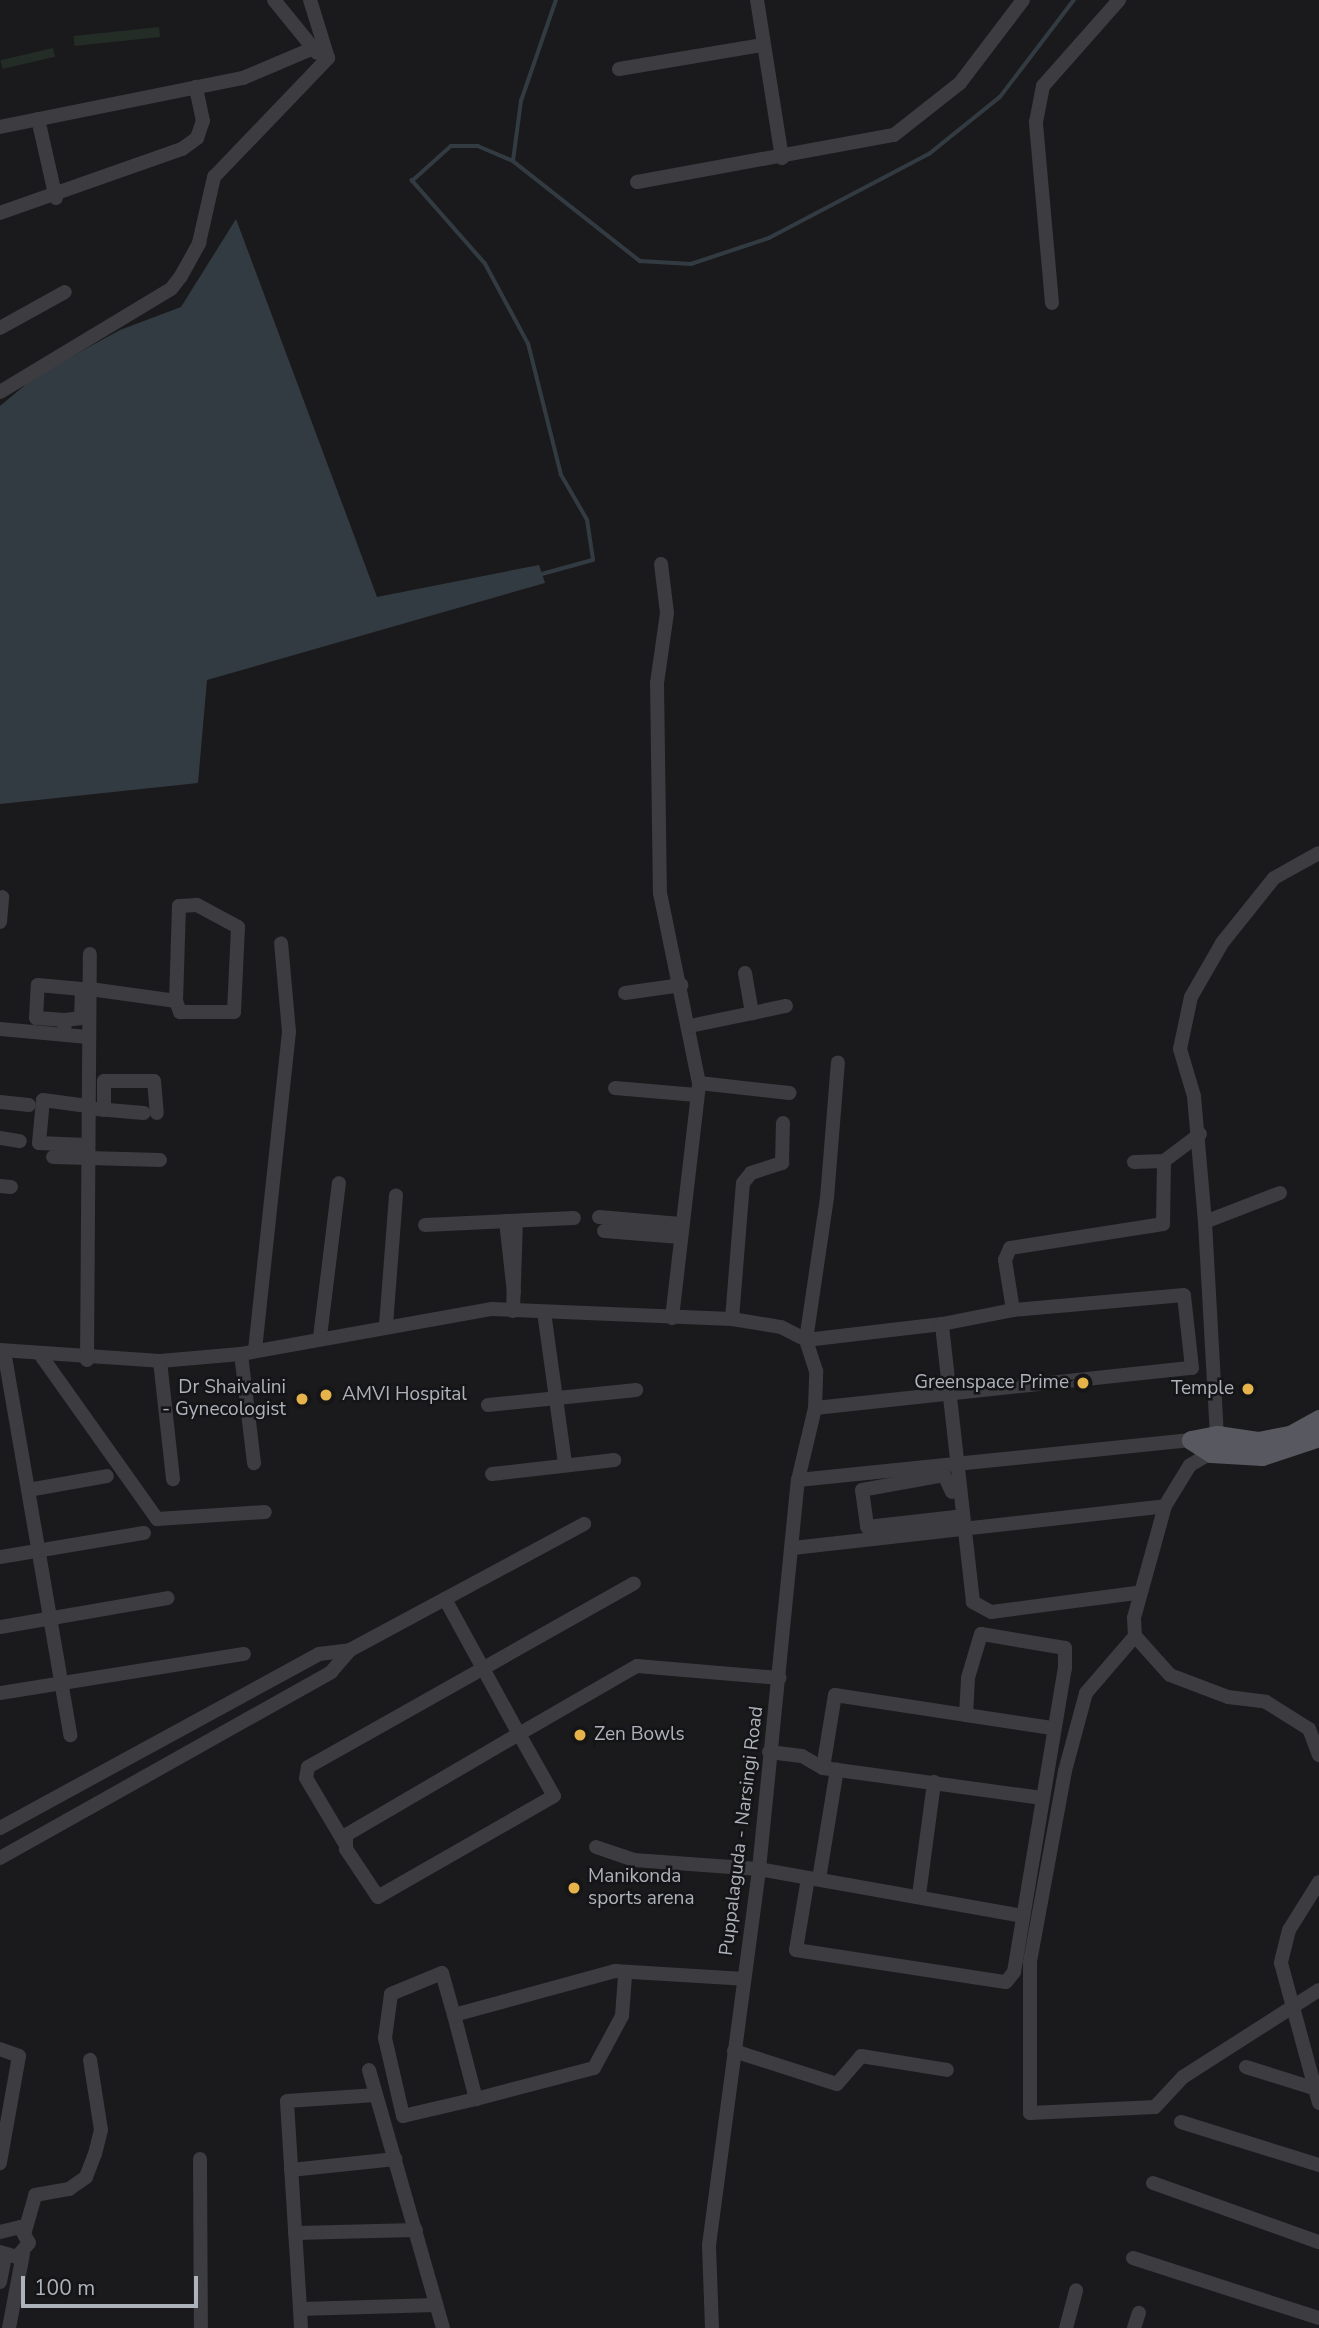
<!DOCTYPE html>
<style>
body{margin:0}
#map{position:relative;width:1319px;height:2328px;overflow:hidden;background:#1a1a1c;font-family:"Nunito Sans",sans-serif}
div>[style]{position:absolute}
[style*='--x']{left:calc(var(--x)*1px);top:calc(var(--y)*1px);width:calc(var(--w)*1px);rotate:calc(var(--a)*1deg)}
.green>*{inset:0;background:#242c26;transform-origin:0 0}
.water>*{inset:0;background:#333b42}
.stream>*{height:3.5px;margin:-1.75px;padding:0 1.75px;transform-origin:1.75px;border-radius:1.75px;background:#333b42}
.minor>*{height:14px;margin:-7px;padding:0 7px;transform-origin:7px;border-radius:7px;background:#3c3c41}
.major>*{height:19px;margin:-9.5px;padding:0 9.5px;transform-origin:9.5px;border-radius:9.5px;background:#585960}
.dots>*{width:19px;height:19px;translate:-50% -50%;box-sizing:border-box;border:4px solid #151517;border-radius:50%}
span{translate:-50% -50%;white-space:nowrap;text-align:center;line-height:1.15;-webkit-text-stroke:5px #151517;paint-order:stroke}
.poi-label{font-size:19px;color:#aeb2bb}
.right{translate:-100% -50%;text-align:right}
.left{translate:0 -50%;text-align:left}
.street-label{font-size:19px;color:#aeb2bb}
.scale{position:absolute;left:21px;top:2276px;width:177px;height:32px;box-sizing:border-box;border:4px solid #aeb2bb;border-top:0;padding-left:9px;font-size:21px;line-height:24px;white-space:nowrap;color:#aeb2bb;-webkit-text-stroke:5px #151517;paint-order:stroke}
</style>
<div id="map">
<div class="green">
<i style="left:159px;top:27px;width:10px;height:86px;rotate:84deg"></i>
<i style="left:53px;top:48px;width:9px;height:54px;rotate:77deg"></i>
</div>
<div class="water">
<i style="clip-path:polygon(236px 219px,377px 597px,539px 565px,545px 583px,207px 680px,198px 783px,0 804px,0 406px,36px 376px,120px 330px,181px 307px)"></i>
</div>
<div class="stream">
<i style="--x:513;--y:161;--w:61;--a:-82.4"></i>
<i style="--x:521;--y:101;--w:107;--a:-70.9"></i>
<i style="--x:542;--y:574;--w:53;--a:-15.4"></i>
<i style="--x:593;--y:560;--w:40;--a:-98.5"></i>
<i style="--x:587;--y:520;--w:52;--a:-120"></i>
<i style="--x:561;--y:475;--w:135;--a:-104.1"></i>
<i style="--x:528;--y:344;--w:91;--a:-118.3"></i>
<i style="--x:485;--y:264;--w:111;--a:-131.3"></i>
<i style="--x:412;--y:181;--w:52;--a:-41.9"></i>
<i style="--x:451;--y:146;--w:27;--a:0"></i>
<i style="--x:478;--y:146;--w:38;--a:23"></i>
<i style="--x:513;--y:161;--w:162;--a:38.2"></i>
<i style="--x:640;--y:261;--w:51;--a:3.4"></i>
<i style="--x:691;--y:264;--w:82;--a:-18.4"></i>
<i style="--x:769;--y:238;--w:181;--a:-27.7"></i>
<i style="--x:929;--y:154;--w:91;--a:-38.8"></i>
<i style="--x:1000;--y:97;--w:122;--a:-52.7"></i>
</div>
<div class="minor">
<i style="--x:274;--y:0;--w:68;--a:50.9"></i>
<i style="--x:757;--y:0;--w:160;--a:81"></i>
<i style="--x:619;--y:69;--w:146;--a:-9.5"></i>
<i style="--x:38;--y:119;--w:81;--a:77.2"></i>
<i style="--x:0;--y:127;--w:248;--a:-11.4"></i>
<i style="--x:243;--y:78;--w:72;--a:-23"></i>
<i style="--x:637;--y:182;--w:261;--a:-10.4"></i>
<i style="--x:894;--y:135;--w:84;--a:-38.2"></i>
<i style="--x:960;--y:83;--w:104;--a:-52.8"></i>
<i style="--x:0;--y:213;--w:193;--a:-19.4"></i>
<i style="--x:182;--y:149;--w:19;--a:-36"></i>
<i style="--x:197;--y:138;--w:18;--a:-71"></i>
<i style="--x:203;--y:121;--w:35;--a:-102"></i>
<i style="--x:1052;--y:303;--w:182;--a:-95.1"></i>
<i style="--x:1036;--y:122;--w:37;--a:-79"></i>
<i style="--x:1043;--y:86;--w:115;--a:-48.5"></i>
<i style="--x:0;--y:328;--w:74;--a:-29"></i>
<i style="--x:0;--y:392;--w:200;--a:-31.1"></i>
<i style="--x:171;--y:289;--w:16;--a:-52"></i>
<i style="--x:181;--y:276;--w:38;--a:-61"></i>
<i style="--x:199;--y:243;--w:68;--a:-77.2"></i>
<i style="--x:214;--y:177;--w:165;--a:-46.2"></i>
<i style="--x:328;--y:58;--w:61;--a:-107.2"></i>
<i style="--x:661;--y:564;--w:49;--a:83"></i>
<i style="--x:667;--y:613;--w:71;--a:98.1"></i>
<i style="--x:657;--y:683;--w:210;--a:89.2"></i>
<i style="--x:660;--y:893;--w:194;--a:78.4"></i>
<i style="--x:0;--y:922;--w:25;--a:-85"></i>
<i style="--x:745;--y:973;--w:41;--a:80.1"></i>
<i style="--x:90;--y:989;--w:87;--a:7.9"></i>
<i style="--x:176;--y:1001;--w:12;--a:70"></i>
<i style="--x:180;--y:1012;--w:54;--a:0"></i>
<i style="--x:234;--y:1012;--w:85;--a:-87.3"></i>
<i style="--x:238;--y:927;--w:47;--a:-151.8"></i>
<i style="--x:197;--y:905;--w:18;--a:177"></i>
<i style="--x:179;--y:906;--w:95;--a:91.8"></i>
<i style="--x:625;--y:993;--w:57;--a:-8.1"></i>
<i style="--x:690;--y:1026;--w:98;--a:-11.8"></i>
<i style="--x:0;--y:1029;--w:88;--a:5.2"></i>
<i style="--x:64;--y:1034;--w:14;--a:-86"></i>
<i style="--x:65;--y:1020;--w:29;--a:-176"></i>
<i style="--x:36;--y:1018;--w:33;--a:-87"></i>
<i style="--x:38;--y:985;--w:44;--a:5.2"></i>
<i style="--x:82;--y:989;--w:29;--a:92"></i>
<i style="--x:81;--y:1018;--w:16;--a:173"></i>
<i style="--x:615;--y:1088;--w:82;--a:4.9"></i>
<i style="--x:0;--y:1102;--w:29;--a:6"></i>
<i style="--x:96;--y:1109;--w:48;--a:4.8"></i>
<i style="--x:104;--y:1110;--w:29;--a:-90"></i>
<i style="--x:104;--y:1081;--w:50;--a:0"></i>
<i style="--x:154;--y:1081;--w:32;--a:85"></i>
<i style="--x:0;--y:1138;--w:20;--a:9"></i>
<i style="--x:87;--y:1145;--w:48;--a:-177.6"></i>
<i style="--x:39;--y:1143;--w:43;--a:-84.7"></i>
<i style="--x:43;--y:1100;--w:45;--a:7.6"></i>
<i style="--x:53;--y:1157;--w:107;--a:1.6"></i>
<i style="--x:1134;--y:1162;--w:30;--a:-2"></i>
<i style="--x:1164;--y:1161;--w:45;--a:-36.9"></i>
<i style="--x:0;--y:1186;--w:11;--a:5"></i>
<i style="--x:1280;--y:1193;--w:80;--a:158.9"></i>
<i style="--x:1205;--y:1222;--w:213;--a:86.8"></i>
<i style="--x:1217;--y:1435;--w:19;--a:108"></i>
<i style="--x:1211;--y:1453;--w:24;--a:150"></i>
<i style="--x:1190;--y:1465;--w:48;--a:121.4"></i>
<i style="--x:1165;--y:1506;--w:116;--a:105.5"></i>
<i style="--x:1134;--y:1618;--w:18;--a:87"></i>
<i style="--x:1135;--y:1636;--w:52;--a:48.1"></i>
<i style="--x:1170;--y:1675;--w:62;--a:20.8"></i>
<i style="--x:1228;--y:1697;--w:38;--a:7"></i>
<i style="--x:1266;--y:1702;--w:51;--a:32.1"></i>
<i style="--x:1309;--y:1729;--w:28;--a:69"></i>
<i style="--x:599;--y:1217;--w:82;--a:4.9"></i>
<i style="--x:506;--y:1221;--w:72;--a:83.7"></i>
<i style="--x:1205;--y:1222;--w:126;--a:-95"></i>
<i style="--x:1194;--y:1096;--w:49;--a:-106.6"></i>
<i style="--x:1180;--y:1049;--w:53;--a:-78.1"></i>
<i style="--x:1191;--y:997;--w:62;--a:-60.1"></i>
<i style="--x:1222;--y:943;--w:83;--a:-51.3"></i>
<i style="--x:1274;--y:878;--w:51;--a:-29.1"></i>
<i style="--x:425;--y:1225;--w:149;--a:-2.7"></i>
<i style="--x:604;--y:1231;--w:76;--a:4.5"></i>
<i style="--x:513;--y:1311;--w:90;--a:-88.1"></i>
<i style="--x:544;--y:1312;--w:153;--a:82.1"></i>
<i style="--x:672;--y:1318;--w:237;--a:-83.4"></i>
<i style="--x:699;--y:1083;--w:91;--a:6.3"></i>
<i style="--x:732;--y:1319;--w:136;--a:-85.4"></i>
<i style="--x:743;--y:1183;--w:13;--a:-51"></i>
<i style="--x:751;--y:1173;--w:33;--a:-18"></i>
<i style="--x:782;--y:1163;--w:40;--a:-88.6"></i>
<i style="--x:386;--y:1325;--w:130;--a:-85.6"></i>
<i style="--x:320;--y:1337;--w:155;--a:-83"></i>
<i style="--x:0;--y:1350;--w:160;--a:3.9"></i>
<i style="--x:160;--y:1361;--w:81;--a:-4.9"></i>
<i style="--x:241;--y:1354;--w:255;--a:-10.2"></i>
<i style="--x:492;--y:1309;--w:240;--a:2.4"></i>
<i style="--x:732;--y:1319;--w:50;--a:9.3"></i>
<i style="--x:781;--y:1327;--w:28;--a:27"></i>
<i style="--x:806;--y:1340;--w:137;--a:-6.7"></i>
<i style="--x:255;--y:1350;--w:320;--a:-83.9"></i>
<i style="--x:289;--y:1032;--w:89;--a:-95.1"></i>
<i style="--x:4;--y:1351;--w:390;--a:80.2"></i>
<i style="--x:241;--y:1354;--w:110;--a:83.2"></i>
<i style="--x:42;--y:1357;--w:199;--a:54.6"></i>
<i style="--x:157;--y:1519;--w:108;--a:-3.7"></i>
<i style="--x:87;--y:1360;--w:406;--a:-89.6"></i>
<i style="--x:160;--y:1361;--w:119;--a:83.7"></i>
<i style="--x:488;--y:1405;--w:149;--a:-5.8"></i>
<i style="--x:815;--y:1408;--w:379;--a:-6.1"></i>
<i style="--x:1192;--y:1368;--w:73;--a:-96.3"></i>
<i style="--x:1184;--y:1295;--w:172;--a:175"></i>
<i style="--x:492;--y:1474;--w:123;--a:-6.5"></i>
<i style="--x:798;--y:1480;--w:395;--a:-5.8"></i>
<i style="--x:28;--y:1490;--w:80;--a:-10"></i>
<i style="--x:952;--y:1492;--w:19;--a:-115"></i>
<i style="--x:944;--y:1475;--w:83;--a:169.6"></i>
<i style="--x:862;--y:1490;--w:37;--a:82"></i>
<i style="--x:867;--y:1527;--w:89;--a:-6.5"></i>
<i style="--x:793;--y:1548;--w:374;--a:-6.4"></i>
<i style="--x:0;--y:1557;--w:146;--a:-9.5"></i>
<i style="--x:1136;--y:1593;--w:146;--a:172.5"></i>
<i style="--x:991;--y:1612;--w:21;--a:-151"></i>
<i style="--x:973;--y:1602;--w:280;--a:-96.4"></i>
<i style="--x:942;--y:1324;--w:72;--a:-11.2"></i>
<i style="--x:1013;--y:1310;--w:51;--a:-99.1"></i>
<i style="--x:1005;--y:1260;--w:13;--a:-67"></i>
<i style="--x:1010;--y:1248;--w:155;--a:-8.9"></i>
<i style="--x:1163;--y:1224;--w:63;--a:-89.1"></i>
<i style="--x:445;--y:1599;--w:154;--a:61.3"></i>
<i style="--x:519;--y:1734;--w:71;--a:60.6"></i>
<i style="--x:554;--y:1796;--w:203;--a:150.2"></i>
<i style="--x:378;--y:1897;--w:58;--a:-123.7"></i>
<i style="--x:346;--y:1849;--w:14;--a:-90"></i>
<i style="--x:346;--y:1835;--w:200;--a:-30.3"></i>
<i style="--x:519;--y:1734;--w:136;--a:-30"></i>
<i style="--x:637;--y:1666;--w:143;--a:4.8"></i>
<i style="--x:0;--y:1627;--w:170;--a:-9.8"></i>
<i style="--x:1135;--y:1636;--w:75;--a:130.7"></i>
<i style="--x:1086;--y:1693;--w:81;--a:105.1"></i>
<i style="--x:1065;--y:1771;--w:194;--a:100.4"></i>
<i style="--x:1030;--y:1962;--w:151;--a:90"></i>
<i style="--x:1030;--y:2113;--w:125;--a:-2.7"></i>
<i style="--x:1155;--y:2107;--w:41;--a:-47"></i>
<i style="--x:1183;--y:2077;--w:161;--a:-32.6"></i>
<i style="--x:0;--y:1693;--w:247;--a:-9.1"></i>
<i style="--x:769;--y:1752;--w:33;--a:7"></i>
<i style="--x:802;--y:1756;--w:24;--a:30"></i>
<i style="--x:823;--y:1768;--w:221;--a:7.8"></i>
<i style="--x:823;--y:1768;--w:74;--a:-80.7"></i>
<i style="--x:835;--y:1695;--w:133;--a:8.7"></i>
<i style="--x:0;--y:1828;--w:363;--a:-28.6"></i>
<i style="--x:319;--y:1654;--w:31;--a:-7"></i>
<i style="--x:344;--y:1842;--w:74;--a:-120.7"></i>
<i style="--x:306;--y:1778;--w:11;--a:-80"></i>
<i style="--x:308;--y:1767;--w:374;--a:-29.4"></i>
<i style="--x:596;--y:1847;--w:40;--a:18.9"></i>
<i style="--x:634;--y:1860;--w:125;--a:4.1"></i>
<i style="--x:759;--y:1869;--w:267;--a:10.1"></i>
<i style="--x:0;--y:1858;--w:380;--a:-29.3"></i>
<i style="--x:331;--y:1672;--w:29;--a:-49"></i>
<i style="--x:350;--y:1650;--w:266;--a:-28.3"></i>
<i style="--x:808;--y:1878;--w:73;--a:99.5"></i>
<i style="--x:796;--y:1950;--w:212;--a:8.7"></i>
<i style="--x:1006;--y:1982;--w:13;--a:-51"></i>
<i style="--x:1014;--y:1972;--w:308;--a:-80.5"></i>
<i style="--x:1065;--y:1668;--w:20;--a:-90"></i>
<i style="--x:1065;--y:1648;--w:85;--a:-170.5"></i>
<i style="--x:981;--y:1634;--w:46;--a:106.5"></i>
<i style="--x:968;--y:1678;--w:37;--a:93"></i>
<i style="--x:966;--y:1715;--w:87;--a:8.6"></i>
<i style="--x:819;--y:1879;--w:111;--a:-80.7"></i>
<i style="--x:1319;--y:1882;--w:57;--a:122"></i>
<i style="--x:1289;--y:1930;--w:34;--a:104"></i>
<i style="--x:1281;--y:1963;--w:145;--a:74.8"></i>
<i style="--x:919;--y:1895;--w:114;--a:-82.4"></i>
<i style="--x:454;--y:2015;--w:87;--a:75.3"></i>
<i style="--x:476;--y:2099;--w:75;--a:166.9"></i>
<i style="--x:403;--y:2116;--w:80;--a:-103"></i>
<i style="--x:385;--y:2038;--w:44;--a:-82.2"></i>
<i style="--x:391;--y:1994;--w:55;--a:-22.4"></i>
<i style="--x:442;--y:1973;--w:44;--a:74.1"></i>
<i style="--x:454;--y:2015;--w:167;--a:-15.3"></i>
<i style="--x:615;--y:1971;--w:129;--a:3.5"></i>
<i style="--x:0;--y:2049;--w:20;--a:20"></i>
<i style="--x:19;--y:2056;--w:109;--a:100.1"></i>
<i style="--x:734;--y:2051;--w:108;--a:17.8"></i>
<i style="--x:837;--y:2084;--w:37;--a:-49"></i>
<i style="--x:861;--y:2056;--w:87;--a:9.2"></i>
<i style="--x:1246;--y:2067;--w:70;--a:17.4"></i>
<i style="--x:369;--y:2070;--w:268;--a:74"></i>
<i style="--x:476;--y:2099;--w:122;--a:-14.7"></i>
<i style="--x:594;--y:2068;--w:59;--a:-61.7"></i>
<i style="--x:622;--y:2016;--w:40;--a:-85.7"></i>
<i style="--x:1181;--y:2122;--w:145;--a:17.3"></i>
<i style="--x:200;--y:2159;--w:169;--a:89.7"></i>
<i style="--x:291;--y:2170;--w:105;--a:-6"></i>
<i style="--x:1153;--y:2183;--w:176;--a:19.6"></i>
<i style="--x:25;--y:2231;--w:37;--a:-74"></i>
<i style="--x:35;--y:2195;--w:35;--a:-10"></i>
<i style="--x:69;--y:2189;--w:21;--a:-35"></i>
<i style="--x:86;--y:2177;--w:25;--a:-69"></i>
<i style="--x:95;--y:2154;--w:25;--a:-76"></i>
<i style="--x:101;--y:2130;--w:71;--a:-98.9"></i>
<i style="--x:0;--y:2232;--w:21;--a:-14"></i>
<i style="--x:20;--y:2227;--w:18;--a:61"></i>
<i style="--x:29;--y:2243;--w:18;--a:131"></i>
<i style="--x:17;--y:2257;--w:18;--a:-164"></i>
<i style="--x:295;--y:2233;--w:121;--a:-1.4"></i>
<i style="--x:1133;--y:2258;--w:195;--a:17.9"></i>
<i style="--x:0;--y:2282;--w:26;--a:-79"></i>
<i style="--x:300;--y:2309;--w:208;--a:-93.6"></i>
<i style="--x:287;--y:2101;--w:89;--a:-3.9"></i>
<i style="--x:9;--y:2328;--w:75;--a:-79.3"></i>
<i style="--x:301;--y:2328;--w:19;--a:-93"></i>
<i style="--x:300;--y:2309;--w:136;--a:-1.7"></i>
<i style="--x:712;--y:2328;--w:83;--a:-92.1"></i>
<i style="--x:709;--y:2245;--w:379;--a:-82.4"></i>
<i style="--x:759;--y:1869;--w:391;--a:-84.3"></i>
<i style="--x:798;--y:1480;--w:74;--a:-76.7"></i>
<i style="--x:815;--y:1408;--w:37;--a:-88"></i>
<i style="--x:816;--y:1371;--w:33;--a:-108"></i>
<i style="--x:806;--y:1340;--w:144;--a:-81.6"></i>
<i style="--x:827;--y:1198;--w:136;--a:-85.4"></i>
<i style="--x:1066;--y:2328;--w:39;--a:-75"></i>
<i style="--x:1134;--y:2328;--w:16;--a:-72"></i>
</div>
<div class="major">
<i style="--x:1191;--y:1440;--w:24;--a:33"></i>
<i style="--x:1211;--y:1453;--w:51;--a:3.4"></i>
<i style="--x:1262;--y:1456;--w:60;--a:-18.4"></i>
<i style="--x:1191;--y:1440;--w:26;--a:-11"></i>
<i style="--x:1217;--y:1435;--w:41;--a:8.3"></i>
<i style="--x:1258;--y:1441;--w:33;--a:-11"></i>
<i style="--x:1290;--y:1435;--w:33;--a:-29"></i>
</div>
<div class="dots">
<i style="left:1083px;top:1383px;background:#e5b349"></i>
<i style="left:1248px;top:1389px;background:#e5b349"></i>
<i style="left:326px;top:1395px;background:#e5b349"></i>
<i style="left:302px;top:1399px;background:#e5b349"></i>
<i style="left:580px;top:1735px;background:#e5b349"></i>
<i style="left:574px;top:1888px;background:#e5b349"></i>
</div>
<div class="poi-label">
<span class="right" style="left:1069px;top:1383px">Greenspace Prime</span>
<span class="right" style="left:286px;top:1399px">Dr Shaivalini<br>- Gynecologist</span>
<span class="right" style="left:1234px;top:1389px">Temple</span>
<span class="left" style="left:342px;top:1395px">AMVI Hospital</span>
<span class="left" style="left:594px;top:1735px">Zen Bowls</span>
<span class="left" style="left:588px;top:1888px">Manikonda<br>sports arena</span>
</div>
<div class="street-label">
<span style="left:742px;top:1831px;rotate:-83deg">Puppalaguda - Narsingi Road</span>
</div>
<div class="scale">100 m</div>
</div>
